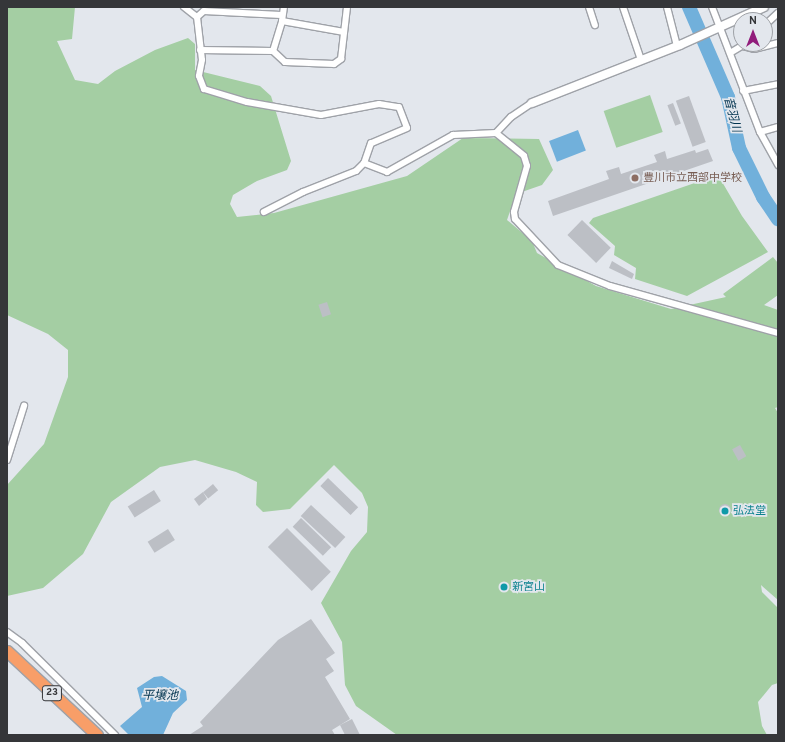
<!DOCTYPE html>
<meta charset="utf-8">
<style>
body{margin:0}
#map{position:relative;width:785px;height:742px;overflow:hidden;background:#e3e7ed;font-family:Overpass,"Noto Sans JP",sans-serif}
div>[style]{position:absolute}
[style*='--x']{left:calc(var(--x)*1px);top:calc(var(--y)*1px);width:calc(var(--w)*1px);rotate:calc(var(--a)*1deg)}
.green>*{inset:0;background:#a4cea3;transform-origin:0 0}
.water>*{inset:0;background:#71b0db;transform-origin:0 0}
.river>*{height:14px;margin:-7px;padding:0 7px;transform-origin:7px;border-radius:7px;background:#71b0db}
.building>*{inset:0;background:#bcbfc5;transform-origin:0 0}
.round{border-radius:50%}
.roads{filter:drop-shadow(1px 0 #9fa2a8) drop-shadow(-1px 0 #9fa2a8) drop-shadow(0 1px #9fa2a8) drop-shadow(0 -1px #9fa2a8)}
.minor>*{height:6px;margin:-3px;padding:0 3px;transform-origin:3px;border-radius:3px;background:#fff}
.tertiary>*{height:8px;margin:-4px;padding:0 4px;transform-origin:4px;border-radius:4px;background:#fff}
.trunk>*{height:11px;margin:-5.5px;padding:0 5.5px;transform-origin:5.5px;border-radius:5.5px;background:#f89e68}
.dots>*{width:11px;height:11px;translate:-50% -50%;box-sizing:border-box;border:2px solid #e3e7ed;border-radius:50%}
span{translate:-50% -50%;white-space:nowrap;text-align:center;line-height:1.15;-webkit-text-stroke:3.5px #e3e7ed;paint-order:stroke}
.shield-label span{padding:1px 3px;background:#e3e7ed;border:1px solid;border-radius:3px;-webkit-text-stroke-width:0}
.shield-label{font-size:10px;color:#353639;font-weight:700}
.education-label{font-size:11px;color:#785e54}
.left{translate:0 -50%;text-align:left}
.culture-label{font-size:11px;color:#0d838f}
.water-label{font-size:12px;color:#00334f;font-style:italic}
.frame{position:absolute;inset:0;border:8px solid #353639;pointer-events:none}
.north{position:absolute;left:733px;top:12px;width:40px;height:40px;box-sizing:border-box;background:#e3e7ed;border:1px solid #9da0a5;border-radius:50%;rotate:0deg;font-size:11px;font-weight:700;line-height:16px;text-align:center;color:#353639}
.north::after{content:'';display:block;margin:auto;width:14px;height:18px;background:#911c7b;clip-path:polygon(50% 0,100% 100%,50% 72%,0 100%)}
</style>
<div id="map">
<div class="green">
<i style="clip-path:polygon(7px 7px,75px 7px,72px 39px,57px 41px,75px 80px,98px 84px,115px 71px,155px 50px,188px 38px,195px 44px,195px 70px,260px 86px,271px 96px,291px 161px,287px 170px,257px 181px,233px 195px,230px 204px,237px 217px,274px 213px,407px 176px,463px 138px,539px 139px,553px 170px,542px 185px,516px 194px,507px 220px,532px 241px,537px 253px,596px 286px,671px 309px,726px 297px,723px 294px,773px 257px,778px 263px,778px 295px,764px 305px,778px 310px,778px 407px,775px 408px,778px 413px,778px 600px,761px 585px,762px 592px,778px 608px,778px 683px,772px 685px,758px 702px,762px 726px,767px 735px,397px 735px,356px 706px,345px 685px,342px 642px,321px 603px,351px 551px,367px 532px,368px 507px,362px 493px,334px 465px,290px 509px,263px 512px,256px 505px,257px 482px,236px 472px,195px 460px,160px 467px,111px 502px,83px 554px,43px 588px,7px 596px,7px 485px,44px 444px,68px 377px,68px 350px,48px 334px,7px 315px)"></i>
<i style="left:650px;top:95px;width:39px;height:49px;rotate:71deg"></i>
<i style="clip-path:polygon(718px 175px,742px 216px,768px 252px,687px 296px,635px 279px,636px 268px,614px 255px,615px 246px,589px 223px,593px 218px)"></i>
</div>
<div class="water">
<i style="left:578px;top:130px;width:22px;height:31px;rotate:69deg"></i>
<i style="clip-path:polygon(162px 676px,186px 691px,187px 700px,173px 713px,163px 735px,129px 735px,120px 726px,142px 707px,137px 688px,154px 677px)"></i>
</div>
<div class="river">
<i style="--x:689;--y:7;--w:98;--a:66.6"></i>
<i style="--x:728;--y:97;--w:52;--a:77.8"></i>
<i style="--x:739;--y:148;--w:55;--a:63.9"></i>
<i style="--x:763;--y:197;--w:27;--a:56"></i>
</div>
<div class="building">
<i style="left:689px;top:96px;width:49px;height:14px;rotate:70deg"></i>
<i style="left:673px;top:103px;width:22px;height:6px;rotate:69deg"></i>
<i style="clip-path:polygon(708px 149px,713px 161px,553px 216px,548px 201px,609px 179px,606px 171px,619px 167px,621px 174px,657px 162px,654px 155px,665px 151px,667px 159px,695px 150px,696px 153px)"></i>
<i style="left:582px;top:220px;width:40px;height:21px;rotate:44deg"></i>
<i style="clip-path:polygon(612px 261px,634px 274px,632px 279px,609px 268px)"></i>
<i style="left:327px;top:302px;width:13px;height:9px;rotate:72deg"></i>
<i style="left:740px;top:445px;width:13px;height:9px;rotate:61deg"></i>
<i style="left:328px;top:478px;width:42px;height:11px;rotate:44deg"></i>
<i style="left:213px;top:484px;width:8px;height:13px;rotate:50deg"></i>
<i style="left:154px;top:490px;width:13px;height:31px;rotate:58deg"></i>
<i style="clip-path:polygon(203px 492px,207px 499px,199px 506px,194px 499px)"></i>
<i class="round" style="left:719px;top:504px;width:12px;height:12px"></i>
<i style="left:311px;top:505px;width:47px;height:15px;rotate:43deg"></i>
<i style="left:301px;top:518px;width:42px;height:12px;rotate:44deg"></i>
<i style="left:287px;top:528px;width:62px;height:27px;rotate:45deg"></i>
<i style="left:168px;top:529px;width:13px;height:24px;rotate:58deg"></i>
<i style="clip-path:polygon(311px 619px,335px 653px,326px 659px,334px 671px,325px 677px,350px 719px,332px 730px,335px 735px,189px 735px,203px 726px,200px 722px,278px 640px)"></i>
<i style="clip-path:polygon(352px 719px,360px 735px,345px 735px,340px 725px)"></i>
</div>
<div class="roads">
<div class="minor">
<i style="--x:184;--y:7;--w:16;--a:38"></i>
<i style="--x:197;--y:17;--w:43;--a:83.4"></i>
<i style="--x:202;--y:60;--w:16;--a:101"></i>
<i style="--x:199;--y:76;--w:14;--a:69"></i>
<i style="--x:204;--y:89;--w:45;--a:16.8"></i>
<i style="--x:247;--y:102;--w:75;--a:10"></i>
<i style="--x:321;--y:115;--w:59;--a:-10.7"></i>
<i style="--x:379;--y:104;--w:20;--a:9"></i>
<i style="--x:399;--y:107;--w:22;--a:69"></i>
<i style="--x:407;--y:128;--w:39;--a:157"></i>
<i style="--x:371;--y:143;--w:21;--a:109"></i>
<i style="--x:364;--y:163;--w:11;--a:135"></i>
<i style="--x:356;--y:171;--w:57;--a:158.4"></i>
<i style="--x:303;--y:192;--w:44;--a:152.9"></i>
<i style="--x:589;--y:7;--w:19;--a:72"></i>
<i style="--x:623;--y:7;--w:56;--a:71.2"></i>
<i style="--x:667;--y:7;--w:40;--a:75.6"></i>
<i style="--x:712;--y:7;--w:134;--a:69"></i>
<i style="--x:760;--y:132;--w:38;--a:61"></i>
<i style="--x:197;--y:17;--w:9;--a:-41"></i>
<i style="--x:204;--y:11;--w:77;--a:3"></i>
<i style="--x:282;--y:21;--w:63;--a:10.1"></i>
<i style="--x:765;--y:25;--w:18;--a:-43"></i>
<i style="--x:743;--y:46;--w:11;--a:15"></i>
<i style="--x:754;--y:49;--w:25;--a:-14"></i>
<i style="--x:200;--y:50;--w:73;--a:0.8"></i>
<i style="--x:273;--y:51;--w:16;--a:43"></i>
<i style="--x:285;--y:62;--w:49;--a:2.3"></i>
<i style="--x:334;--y:64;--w:9;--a:-36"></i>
<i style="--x:341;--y:59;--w:52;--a:-83.4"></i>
<i style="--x:273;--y:51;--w:31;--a:-73"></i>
<i style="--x:282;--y:21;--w:14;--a:-82"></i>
<i style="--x:730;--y:53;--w:17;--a:-31"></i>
<i style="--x:743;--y:91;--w:36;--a:-11"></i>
<i style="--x:760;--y:132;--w:19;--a:-16"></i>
<i style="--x:496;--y:133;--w:22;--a:-47"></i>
<i style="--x:511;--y:117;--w:25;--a:-34"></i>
<i style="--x:364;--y:163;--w:25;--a:21"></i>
<i style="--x:387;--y:172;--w:76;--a:-29.3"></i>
<i style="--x:453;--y:135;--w:43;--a:-2.7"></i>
<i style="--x:496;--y:133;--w:36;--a:39"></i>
<i style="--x:524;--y:156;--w:10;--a:73"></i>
<i style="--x:527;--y:166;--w:48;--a:105.8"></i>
<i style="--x:514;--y:212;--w:7;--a:82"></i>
<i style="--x:515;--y:219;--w:63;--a:46.9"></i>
<i style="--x:558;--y:265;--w:56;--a:22"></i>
<i style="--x:610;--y:286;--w:174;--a:15.6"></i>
<i style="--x:7;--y:460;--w:57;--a:-72.5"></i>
<i style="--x:7;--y:632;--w:19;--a:36"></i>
<i style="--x:22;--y:643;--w:131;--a:44.7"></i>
</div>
<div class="tertiary">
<i style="--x:532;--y:103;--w:159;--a:-21.4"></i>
<i style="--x:680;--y:45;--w:92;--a:-24.3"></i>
</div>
<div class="trunk">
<i style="--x:7;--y:651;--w:123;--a:43"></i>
</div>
</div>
<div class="dots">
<i style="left:635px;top:178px;background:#8d6e63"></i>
<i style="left:725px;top:511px;background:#0f9aa8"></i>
<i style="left:504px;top:587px;background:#0f9aa8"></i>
</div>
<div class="shield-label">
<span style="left:52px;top:693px">23</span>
</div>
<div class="education-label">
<span class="left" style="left:643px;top:178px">豊川市立西部中学校</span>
</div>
<div class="culture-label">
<span class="left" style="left:733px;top:511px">弘法堂</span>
<span class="left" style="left:512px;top:587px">新宮山</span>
</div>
<div class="water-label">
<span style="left:731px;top:115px;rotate:76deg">音羽川</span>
<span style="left:160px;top:697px">平壌池</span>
</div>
<div class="frame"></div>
<div class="north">N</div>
</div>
